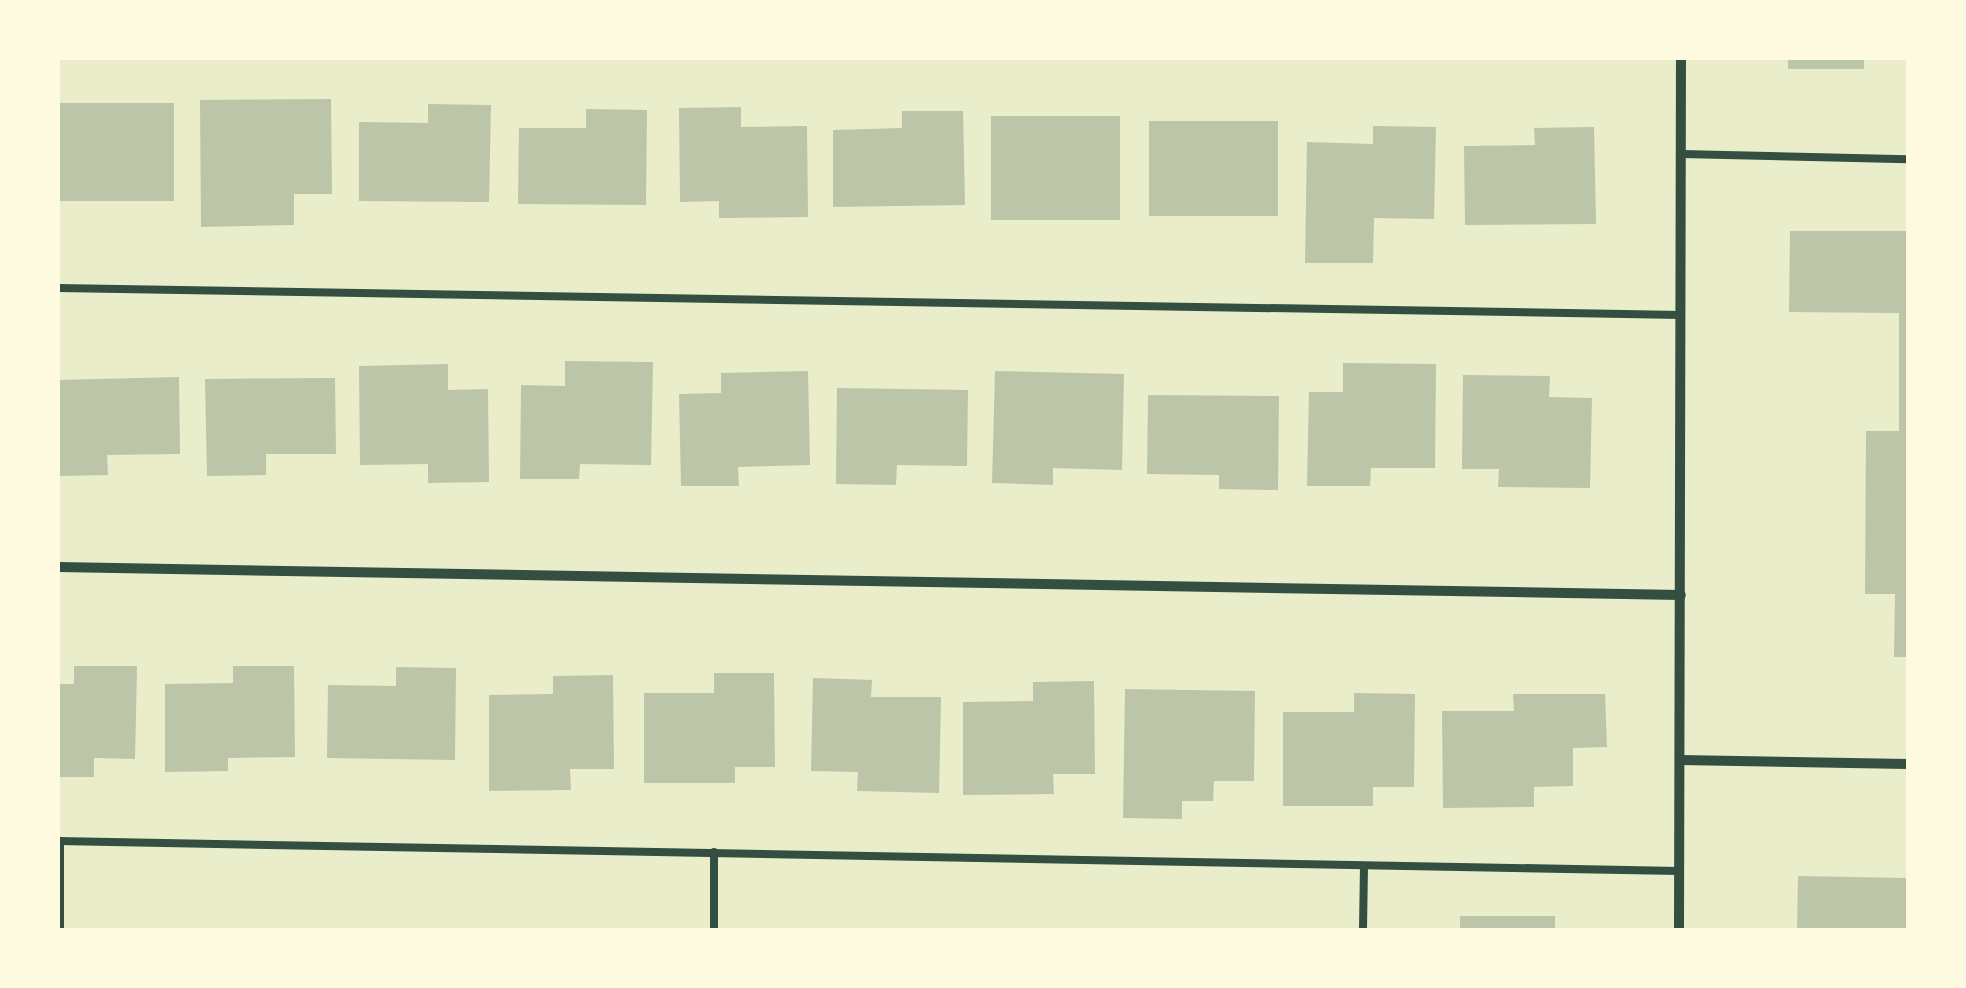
<!DOCTYPE html>
<style>
body{margin:0}
#map{position:relative;width:1966px;height:988px;overflow:hidden;background:#e9edc9;font-family:"Work Sans",sans-serif}
div>[style]{position:absolute}
[style*='--x']{left:calc(var(--x)*1px);top:calc(var(--y)*1px);width:calc(var(--w)*1px);rotate:calc(var(--a)*1deg)}
.building>*{inset:0;background:#bcc5a7;transform-origin:0 0}
.service>*{height:8px;margin:-4px;padding:0 4px;transform-origin:4px;border-radius:4px;background:#344e41}
.minor>*{height:10px;margin:-5px;padding:0 5px;transform-origin:5px;border-radius:5px;background:#344e41}
span{translate:-50% -50%;white-space:nowrap;text-align:center;line-height:1.15;-webkit-text-stroke:8px #fefae0;paint-order:stroke}
.frame{position:absolute;inset:0;border:60px solid #fefae0;pointer-events:none}
</style>
<div id="map">
<div class="building">
<i style="left:1788px;top:58px;width:76px;height:11px"></i>
<i style="clip-path:polygon(331px 99px,332px 194px,294px 194px,294px 225px,201px 227px,200px 100px)"></i>
<i style="left:58px;top:103px;width:116px;height:98px"></i>
<i style="clip-path:polygon(428px 104px,491px 105px,489px 202px,359px 201px,359px 122px,428px 123px)"></i>
<i style="clip-path:polygon(741px 107px,741px 127px,807px 126px,808px 217px,719px 218px,719px 201px,680px 202px,679px 108px)"></i>
<i style="clip-path:polygon(586px 109px,647px 110px,646px 205px,518px 204px,519px 128px,586px 128px)"></i>
<i style="clip-path:polygon(902px 111px,963px 111px,965px 205px,833px 207px,833px 130px,902px 128px)"></i>
<i style="left:991px;top:116px;width:129px;height:104px"></i>
<i style="left:1149px;top:121px;width:129px;height:95px"></i>
<i style="clip-path:polygon(1373px 126px,1436px 127px,1434px 219px,1374px 218px,1373px 263px,1305px 263px,1307px 142px,1373px 144px)"></i>
<i style="clip-path:polygon(1594px 127px,1596px 224px,1465px 225px,1464px 146px,1535px 145px,1534px 128px)"></i>
<i style="clip-path:polygon(1790px 231px,1908px 231px,1908px 657px,1894px 657px,1895px 594px,1865px 594px,1866px 431px,1899px 431px,1899px 313px,1789px 312px)"></i>
<i style="clip-path:polygon(565px 361px,653px 362px,651px 465px,580px 464px,579px 479px,520px 479px,521px 385px,565px 386px)"></i>
<i style="clip-path:polygon(1343px 363px,1436px 364px,1435px 468px,1371px 468px,1370px 486px,1307px 486px,1309px 392px,1343px 392px)"></i>
<i style="clip-path:polygon(448px 364px,448px 390px,488px 389px,489px 482px,428px 483px,428px 464px,360px 465px,359px 366px)"></i>
<i style="clip-path:polygon(808px 371px,810px 465px,738px 467px,739px 486px,681px 486px,679px 394px,721px 393px,721px 373px)"></i>
<i style="clip-path:polygon(995px 371px,1124px 374px,1122px 470px,1053px 468px,1053px 485px,992px 483px)"></i>
<i style="clip-path:polygon(1463px 375px,1550px 376px,1549px 397px,1592px 398px,1590px 488px,1498px 487px,1499px 469px,1462px 469px)"></i>
<i style="clip-path:polygon(179px 377px,180px 454px,107px 455px,108px 475px,58px 476px,58px 380px)"></i>
<i style="clip-path:polygon(335px 378px,336px 454px,266px 454px,266px 475px,207px 476px,205px 379px)"></i>
<i style="clip-path:polygon(837px 388px,968px 390px,967px 466px,897px 465px,896px 485px,836px 484px)"></i>
<i style="clip-path:polygon(1148px 395px,1279px 396px,1278px 490px,1219px 489px,1219px 475px,1147px 474px)"></i>
<i style="clip-path:polygon(74px 666px,137px 666px,135px 759px,94px 758px,94px 777px,58px 777px,58px 684px,74px 684px)"></i>
<i style="clip-path:polygon(233px 666px,294px 666px,295px 757px,228px 758px,228px 771px,165px 772px,165px 684px,233px 683px)"></i>
<i style="clip-path:polygon(396px 667px,456px 668px,455px 760px,327px 758px,328px 685px,396px 686px)"></i>
<i style="clip-path:polygon(714px 673px,774px 673px,775px 767px,735px 767px,735px 783px,644px 783px,644px 693px,714px 693px)"></i>
<i style="clip-path:polygon(613px 675px,614px 769px,570px 769px,571px 790px,489px 791px,489px 695px,553px 694px,553px 676px)"></i>
<i style="clip-path:polygon(813px 678px,872px 680px,871px 697px,941px 697px,939px 793px,857px 791px,858px 772px,811px 771px)"></i>
<i style="clip-path:polygon(1094px 681px,1095px 774px,1053px 774px,1054px 794px,963px 795px,963px 702px,1033px 701px,1033px 682px)"></i>
<i style="clip-path:polygon(1125px 689px,1255px 691px,1254px 781px,1214px 781px,1213px 801px,1182px 801px,1182px 819px,1123px 818px)"></i>
<i style="clip-path:polygon(1354px 693px,1415px 694px,1414px 787px,1373px 787px,1373px 806px,1283px 806px,1283px 712px,1354px 712px)"></i>
<i style="clip-path:polygon(1513px 694px,1605px 694px,1607px 747px,1573px 748px,1573px 786px,1534px 787px,1534px 807px,1443px 808px,1442px 711px,1514px 711px)"></i>
<i style="left:1798px;top:876px;width:110px;height:54px;rotate:1deg"></i>
<i style="left:1555px;top:916px;width:14px;height:95px;rotate:90deg"></i>
</div>
<div class="service">
<i style="--x:1681;--y:154;--w:227;--a:1.3"></i>
<i style="--x:58;--y:288;--w:1623;--a:0.95"></i>
<i style="--x:58;--y:841;--w:1621;--a:1.06"></i>
<i style="--x:60;--y:841;--w:89;--a:90"></i>
<i style="--x:714;--y:930;--w:78;--a:-90"></i>
<i style="--x:1363;--y:930;--w:64;--a:-89.1"></i>
</div>
<div class="minor">
<i style="--x:58;--y:567;--w:1623;--a:0.99"></i>
<i style="--x:1680;--y:760;--w:228;--a:1"></i>
<i style="--x:1679;--y:930;--w:872;--a:-89.87"></i>
</div>
<div class="frame"></div>
</div>
